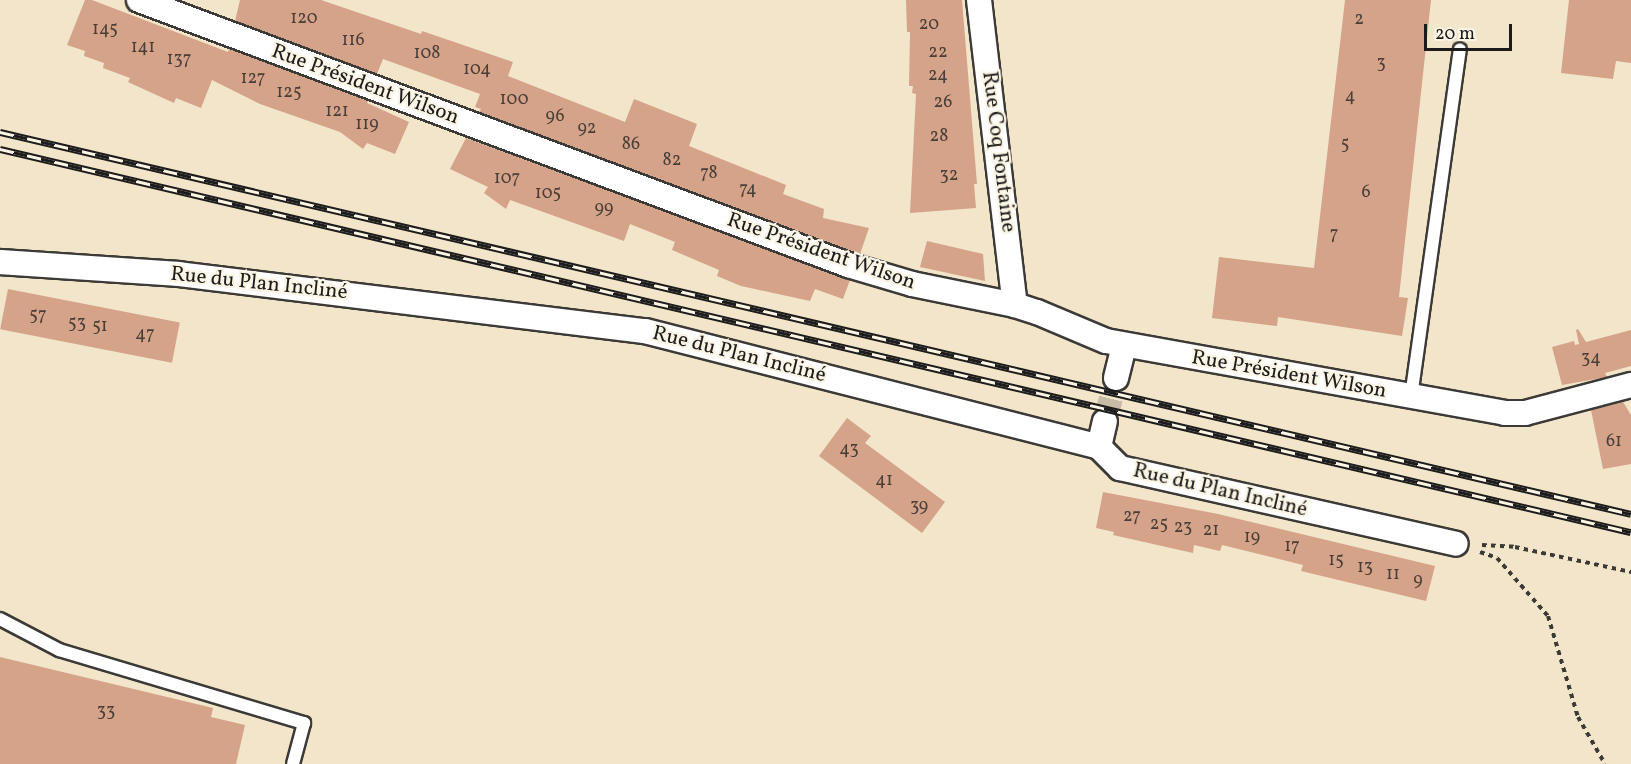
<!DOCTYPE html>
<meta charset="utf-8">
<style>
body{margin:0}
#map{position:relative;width:1631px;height:764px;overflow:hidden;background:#f2e5c9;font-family:Vollkorn,serif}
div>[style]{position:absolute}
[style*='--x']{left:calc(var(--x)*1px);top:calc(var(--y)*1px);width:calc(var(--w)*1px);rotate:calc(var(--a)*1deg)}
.building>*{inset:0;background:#d4a389;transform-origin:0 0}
.street-tunnel>*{height:24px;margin-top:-12px;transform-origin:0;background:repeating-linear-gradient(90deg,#c7bda6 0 24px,transparent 0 36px)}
.path>*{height:4px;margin-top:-2px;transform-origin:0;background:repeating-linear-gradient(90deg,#3c3a36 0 4.5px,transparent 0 9px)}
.roads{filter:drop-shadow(2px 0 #3c3a36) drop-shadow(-2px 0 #3c3a36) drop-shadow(0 2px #3c3a36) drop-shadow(0 -2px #3c3a36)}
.lane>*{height:12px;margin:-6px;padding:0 6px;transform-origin:6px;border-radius:6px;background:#fff}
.street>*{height:24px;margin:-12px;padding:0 12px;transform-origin:12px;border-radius:12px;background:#fff}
.rail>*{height:7px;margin-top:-3.5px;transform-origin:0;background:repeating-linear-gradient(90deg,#fcf5e5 0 14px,#1c1c1c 0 28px);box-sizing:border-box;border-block:2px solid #1c1c1c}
span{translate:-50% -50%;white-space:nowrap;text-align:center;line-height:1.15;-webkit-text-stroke:4.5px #fcf5e5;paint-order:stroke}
.number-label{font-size:18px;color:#4a3e37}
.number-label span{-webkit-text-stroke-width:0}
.street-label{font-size:21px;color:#1c1c1c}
.scale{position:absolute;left:1424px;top:24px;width:88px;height:27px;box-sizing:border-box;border:3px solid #1c1c1c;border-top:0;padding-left:8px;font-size:18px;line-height:21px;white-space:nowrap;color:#1c1c1c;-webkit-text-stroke:4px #fcf5e5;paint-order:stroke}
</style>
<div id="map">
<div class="building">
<i style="clip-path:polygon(85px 0,92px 0,228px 52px,229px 49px,368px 101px,367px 103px,409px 122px,395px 154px,367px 143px,363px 149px,340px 132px,260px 104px,212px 80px,201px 108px,176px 98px,174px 103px,128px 82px,130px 78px,103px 68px,104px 63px,84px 56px,85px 51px,67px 45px)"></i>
<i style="clip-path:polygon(240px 0,321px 0,421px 34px,422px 31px,513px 62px,508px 76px,625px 122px,634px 99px,697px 124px,689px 146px,786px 185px,783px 194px,824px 209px,823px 218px,869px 228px,860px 254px,479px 112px,481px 109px,475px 107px,480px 94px,383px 59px,377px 74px,235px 21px)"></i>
<i style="clip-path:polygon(906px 0,962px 0,977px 184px,974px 184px,976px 208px,910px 213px,916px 94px,912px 93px,913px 86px,909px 86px,910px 32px,907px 32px)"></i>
<i style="clip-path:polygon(1345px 0,1431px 0,1399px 297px,1408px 298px,1402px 336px,1278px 317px,1277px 326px,1212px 318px,1219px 257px,1314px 268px)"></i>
<i style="clip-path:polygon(1569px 0,1631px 0,1631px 63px,1616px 61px,1613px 79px,1561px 73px)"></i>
<i style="clip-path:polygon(466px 138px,850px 280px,843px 299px,815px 289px,810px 301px,741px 286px,717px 276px,719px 270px,672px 250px,675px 242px,630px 224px,624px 241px,510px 200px,506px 209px,484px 193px,488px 187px,450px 169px)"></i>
<i style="clip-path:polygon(927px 241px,983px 254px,985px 281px,920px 267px)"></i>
<i style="left:8px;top:289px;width:175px;height:41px;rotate:11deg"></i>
<i style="clip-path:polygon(1578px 329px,1586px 342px,1631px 330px,1631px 366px,1605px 373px,1607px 377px,1562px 385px,1552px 347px,1574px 341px,1575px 345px,1579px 344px,1576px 330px)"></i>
<i style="clip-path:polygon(1623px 402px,1631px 415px,1631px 464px,1603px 469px,1591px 410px)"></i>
<i style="clip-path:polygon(847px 418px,871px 436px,865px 443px,945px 502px,922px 533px,819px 456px)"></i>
<i style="clip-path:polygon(1103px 492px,1218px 514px,1435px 566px,1426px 601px,1301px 571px,1303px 565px,1222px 545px,1220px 551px,1194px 545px,1193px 553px,1113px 535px,1114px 532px,1096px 528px)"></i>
<i style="clip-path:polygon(0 657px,213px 708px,211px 717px,245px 725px,236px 764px,0 764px)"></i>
</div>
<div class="street-tunnel">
<i style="--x:1105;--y:422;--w:45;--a:-76"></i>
</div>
<div class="path">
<i style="--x:1482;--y:545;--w:33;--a:3"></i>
<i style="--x:1515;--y:547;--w:119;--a:12.2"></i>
<i style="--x:1480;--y:552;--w:18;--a:19"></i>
<i style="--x:1497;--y:558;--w:77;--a:48.7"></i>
<i style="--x:1548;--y:616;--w:105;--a:73.5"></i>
<i style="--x:1578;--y:717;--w:54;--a:60.1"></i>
</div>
<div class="roads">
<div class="lane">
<i style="--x:1411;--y:397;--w:351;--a:-82"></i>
<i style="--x:0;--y:619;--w:67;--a:27.7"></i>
<i style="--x:59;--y:650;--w:256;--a:16.6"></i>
<i style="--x:304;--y:723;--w:42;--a:105"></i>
</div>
<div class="street">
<i style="--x:139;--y:0;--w:757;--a:20.49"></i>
<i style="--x:848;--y:265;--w:67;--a:16.5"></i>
<i style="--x:912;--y:284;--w:105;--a:11.5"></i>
<i style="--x:1015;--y:305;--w:23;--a:18"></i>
<i style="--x:1037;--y:312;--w:75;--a:22.8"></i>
<i style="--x:1106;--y:341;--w:405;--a:10.2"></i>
<i style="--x:1505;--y:413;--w:20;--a:0"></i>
<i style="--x:1525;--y:413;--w:110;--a:-14.8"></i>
<i style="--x:979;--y:0;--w:307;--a:83.3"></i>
<i style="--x:0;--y:262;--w:179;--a:3.8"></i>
<i style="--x:179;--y:274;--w:469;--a:7"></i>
<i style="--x:645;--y:331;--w:469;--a:14.3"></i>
<i style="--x:1099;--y:447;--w:30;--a:45"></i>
<i style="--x:1120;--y:468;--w:344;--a:12.7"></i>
<i style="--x:1116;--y:378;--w:34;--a:-76"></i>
<i style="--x:1099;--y:447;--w:26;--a:-77"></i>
</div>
</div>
<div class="rail">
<i style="--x:0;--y:132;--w:1675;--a:13.18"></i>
<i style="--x:0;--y:149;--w:1675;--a:13.22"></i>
</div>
<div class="number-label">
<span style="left:304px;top:19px">120</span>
<span style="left:1359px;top:20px">2</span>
<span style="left:929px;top:25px">20</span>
<span style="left:105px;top:30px">145</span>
<span style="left:353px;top:41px">116</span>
<span style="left:143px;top:48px">141</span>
<span style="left:938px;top:53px">22</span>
<span style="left:427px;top:54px">108</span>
<span style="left:179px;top:60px">137</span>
<span style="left:1381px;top:64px">3</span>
<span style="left:477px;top:70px">104</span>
<span style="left:938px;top:76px">24</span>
<span style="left:253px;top:79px">127</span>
<span style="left:289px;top:93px">125</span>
<span style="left:1350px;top:97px">4</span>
<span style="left:514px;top:100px">100</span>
<span style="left:943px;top:103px">26</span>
<span style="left:337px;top:112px">121</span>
<span style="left:555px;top:117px">96</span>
<span style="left:367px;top:125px">119</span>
<span style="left:587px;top:129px">92</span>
<span style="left:939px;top:137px">28</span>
<span style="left:631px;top:145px">86</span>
<span style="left:1345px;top:145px">5</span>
<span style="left:672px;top:161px">82</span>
<span style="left:709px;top:174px">78</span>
<span style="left:949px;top:176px">32</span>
<span style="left:507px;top:179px">107</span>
<span style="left:748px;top:190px">74</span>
<span style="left:1366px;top:193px">6</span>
<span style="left:548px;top:194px">105</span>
<span style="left:604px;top:209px">99</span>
<span style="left:1334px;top:235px">7</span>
<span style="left:38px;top:316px">57</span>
<span style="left:77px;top:324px">53</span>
<span style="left:100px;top:327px">51</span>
<span style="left:145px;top:335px">47</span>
<span style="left:1591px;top:359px">34</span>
<span style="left:1614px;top:442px">61</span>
<span style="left:849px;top:450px">43</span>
<span style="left:884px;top:481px">41</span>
<span style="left:919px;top:507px">39</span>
<span style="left:1132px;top:517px">27</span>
<span style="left:1159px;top:525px">25</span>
<span style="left:1183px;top:528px">23</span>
<span style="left:1211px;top:531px">21</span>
<span style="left:1252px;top:538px">19</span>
<span style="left:1292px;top:547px">17</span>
<span style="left:1336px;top:561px">15</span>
<span style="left:1365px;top:568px">13</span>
<span style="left:1393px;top:575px">11</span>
<span style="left:1418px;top:581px">9</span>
<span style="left:106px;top:712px">33</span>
</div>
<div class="street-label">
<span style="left:365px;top:85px;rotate:20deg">Rue Président Wilson</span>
<span style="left:998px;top:152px;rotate:83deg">Rue Coq Fontaine</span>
<span style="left:821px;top:252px;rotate:19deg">Rue Président Wilson</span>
<span style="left:259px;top:284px;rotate:6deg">Rue du Plan Incliné</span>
<span style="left:739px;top:355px;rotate:14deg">Rue du Plan Incliné</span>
<span style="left:1289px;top:375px;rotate:10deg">Rue Président Wilson</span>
<span style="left:1220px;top:491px;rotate:13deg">Rue du Plan Incliné</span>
</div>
<div class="scale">20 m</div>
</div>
